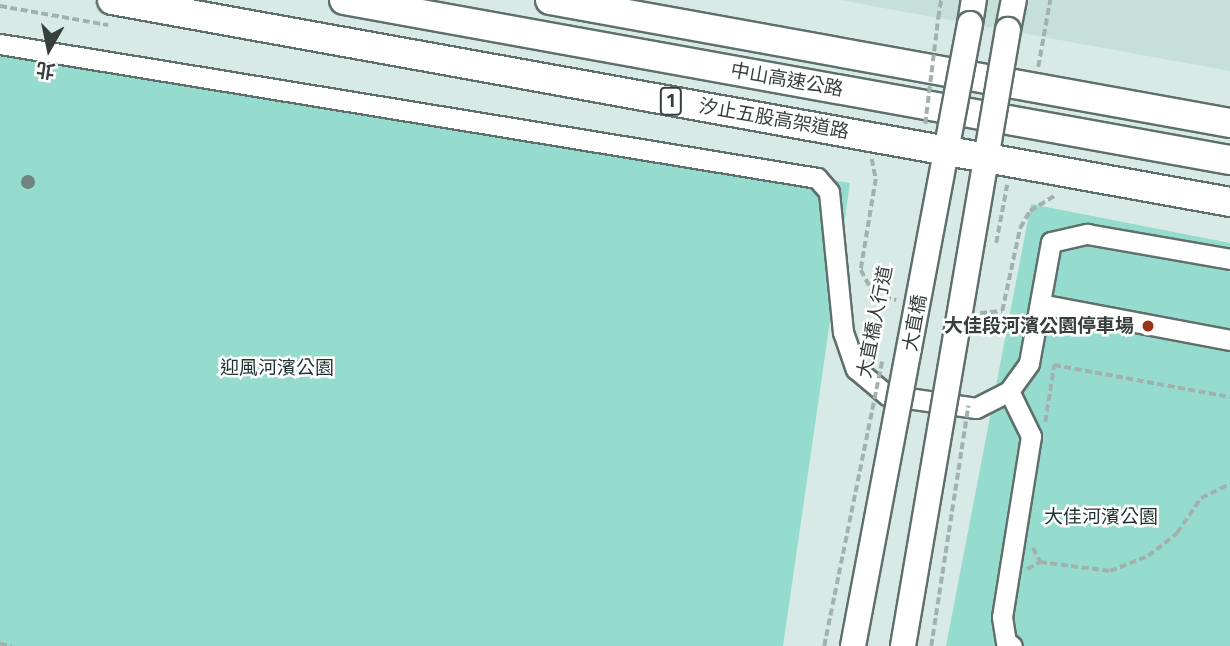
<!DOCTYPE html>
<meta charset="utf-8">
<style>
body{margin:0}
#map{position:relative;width:1230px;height:646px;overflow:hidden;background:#d7eae6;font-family:"Fira Sans","Noto Sans TC",sans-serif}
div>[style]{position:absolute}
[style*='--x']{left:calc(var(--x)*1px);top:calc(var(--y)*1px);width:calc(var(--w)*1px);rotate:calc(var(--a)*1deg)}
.built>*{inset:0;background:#c4e0d9}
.green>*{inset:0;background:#96dcce}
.path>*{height:3.5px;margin-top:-1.75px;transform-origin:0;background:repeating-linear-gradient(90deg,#a1b1ad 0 7px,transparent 0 10.5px)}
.roads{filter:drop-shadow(2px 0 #5f6f6c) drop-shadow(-2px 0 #5f6f6c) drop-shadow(0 2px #5f6f6c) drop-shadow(0 -2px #5f6f6c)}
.minor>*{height:19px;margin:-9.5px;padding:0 9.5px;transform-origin:9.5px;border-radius:9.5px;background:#fff}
.major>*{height:24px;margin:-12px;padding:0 12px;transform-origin:12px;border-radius:12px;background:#fff}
.highway>*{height:28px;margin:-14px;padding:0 14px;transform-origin:14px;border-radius:14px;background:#fff}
.path-bridge>*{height:3.5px;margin-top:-1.75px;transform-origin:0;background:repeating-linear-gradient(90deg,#a1b1ad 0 7px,transparent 0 10.5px)}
.bridges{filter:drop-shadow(2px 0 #5f6f6c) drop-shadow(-2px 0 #5f6f6c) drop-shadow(0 2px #5f6f6c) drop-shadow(0 -2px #5f6f6c)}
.major-bridge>*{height:24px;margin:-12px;padding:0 12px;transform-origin:12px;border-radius:12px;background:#fff}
.highway-bridge>*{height:28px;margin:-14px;padding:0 14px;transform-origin:14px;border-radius:14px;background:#fff}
.trees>*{width:14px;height:14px;margin:-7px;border-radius:50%;background:#718580}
.dots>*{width:19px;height:19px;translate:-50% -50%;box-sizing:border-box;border:4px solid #fff;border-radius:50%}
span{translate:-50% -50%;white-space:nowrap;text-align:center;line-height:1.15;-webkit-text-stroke:5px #fff;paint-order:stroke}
.shield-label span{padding:2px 5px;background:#fff;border:2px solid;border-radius:5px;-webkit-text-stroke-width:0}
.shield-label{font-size:18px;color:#373f3d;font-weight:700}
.street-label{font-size:19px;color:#373f3d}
.poi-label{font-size:19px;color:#373f3d;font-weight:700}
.right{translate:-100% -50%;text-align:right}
.park-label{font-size:19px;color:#1d322d}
.north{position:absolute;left:14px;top:14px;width:70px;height:70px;-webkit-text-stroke:5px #fff;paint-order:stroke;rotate:189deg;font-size:19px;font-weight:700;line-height:28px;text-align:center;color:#373f3d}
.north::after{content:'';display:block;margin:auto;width:24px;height:32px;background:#373f3d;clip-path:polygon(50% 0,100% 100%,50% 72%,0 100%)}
</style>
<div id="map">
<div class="built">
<i style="clip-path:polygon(840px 0,1230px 0,1230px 71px)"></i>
</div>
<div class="green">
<i style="clip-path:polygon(0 41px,850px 183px,783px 646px,0 646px)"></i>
<i style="clip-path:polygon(1031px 204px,1230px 243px,1230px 646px,946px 646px)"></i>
</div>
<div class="path">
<i style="--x:0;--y:6;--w:110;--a:10"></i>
<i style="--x:938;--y:18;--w:18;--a:-81"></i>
<i style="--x:1038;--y:67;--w:68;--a:-79.8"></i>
<i style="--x:872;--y:159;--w:20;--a:79"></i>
<i style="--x:876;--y:179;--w:92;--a:99.4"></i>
<i style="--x:861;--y:270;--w:27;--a:62"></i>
<i style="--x:874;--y:294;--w:23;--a:15"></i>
<i style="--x:996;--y:243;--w:59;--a:-79.3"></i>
<i style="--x:980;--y:313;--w:22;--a:-5"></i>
<i style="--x:1002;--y:311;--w:85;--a:-77.8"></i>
<i style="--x:1020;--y:228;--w:20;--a:-60"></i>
<i style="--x:1030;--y:211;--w:31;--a:-32"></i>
<i style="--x:1045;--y:422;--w:58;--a:-81"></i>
<i style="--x:1054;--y:365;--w:179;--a:10.3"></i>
<i style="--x:1033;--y:548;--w:16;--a:63"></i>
<i style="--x:1040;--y:562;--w:71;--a:7.3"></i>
<i style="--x:1110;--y:571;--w:41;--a:-21.5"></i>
<i style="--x:1148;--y:556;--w:37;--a:-38"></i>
<i style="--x:1177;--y:533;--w:42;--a:-55.6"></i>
<i style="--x:1201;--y:498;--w:32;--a:-26"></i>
<i style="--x:1027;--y:569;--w:15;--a:-28"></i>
<i style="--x:0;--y:644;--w:12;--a:9"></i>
</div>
<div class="roads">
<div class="minor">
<i style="--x:0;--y:44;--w:828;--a:9.31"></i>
<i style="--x:817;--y:178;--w:18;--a:49"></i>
<i style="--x:829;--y:192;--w:141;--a:84.3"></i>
<i style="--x:843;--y:332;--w:39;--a:71"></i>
<i style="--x:856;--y:369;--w:40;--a:40"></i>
<i style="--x:887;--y:395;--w:90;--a:8.3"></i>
<i style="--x:976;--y:408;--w:37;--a:-27"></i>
<i style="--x:1009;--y:391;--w:34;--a:-54"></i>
<i style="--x:1029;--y:363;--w:123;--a:-79.7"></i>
<i style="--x:1051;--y:242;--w:37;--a:-13"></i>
<i style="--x:1087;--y:234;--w:145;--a:9.9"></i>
<i style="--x:1040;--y:304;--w:193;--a:10.7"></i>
<i style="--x:1009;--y:391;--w:50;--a:63.9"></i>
<i style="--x:1031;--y:436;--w:183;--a:99.1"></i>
<i style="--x:1002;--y:617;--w:25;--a:81"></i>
<i style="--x:1006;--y:642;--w:7;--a:34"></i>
</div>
<div class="major">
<i style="--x:970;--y:24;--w:24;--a:-81"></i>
<i style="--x:1008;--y:30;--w:31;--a:-79"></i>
</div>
<div class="highway">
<i style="--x:344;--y:0;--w:900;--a:10.24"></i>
<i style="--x:550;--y:0;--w:691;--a:10.25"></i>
</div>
</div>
<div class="path-bridge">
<i style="--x:925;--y:124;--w:107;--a:-83"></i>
<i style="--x:824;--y:646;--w:290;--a:-78.5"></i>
<i style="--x:931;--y:646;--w:243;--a:-81.2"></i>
</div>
<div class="bridges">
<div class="major-bridge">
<i style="--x:853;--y:646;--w:633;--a:-79.35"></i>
<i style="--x:903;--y:646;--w:625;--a:-80.33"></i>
</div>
<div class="highway-bridge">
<i style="--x:112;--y:0;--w:1136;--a:10.24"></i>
</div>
</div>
<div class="trees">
<i style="left:28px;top:182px"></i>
</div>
<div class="dots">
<i style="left:1148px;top:326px;background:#9b3318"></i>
</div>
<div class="shield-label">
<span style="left:671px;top:101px">1</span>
</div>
<div class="street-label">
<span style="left:787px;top:80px;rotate:10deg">中山高速公路</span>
<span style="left:774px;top:119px;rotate:10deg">汐止五股高架道路</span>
<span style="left:875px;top:322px;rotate:-79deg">大直橋人行道</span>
<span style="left:915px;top:323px;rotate:-80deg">大直橋</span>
</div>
<div class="poi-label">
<span class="right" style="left:1134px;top:326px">大佳段河濱公園停車場</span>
</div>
<div class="park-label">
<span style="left:277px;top:368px">迎風河濱公園</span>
<span style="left:1101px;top:517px">大佳河濱公園</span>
</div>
<div class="north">北</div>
</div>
